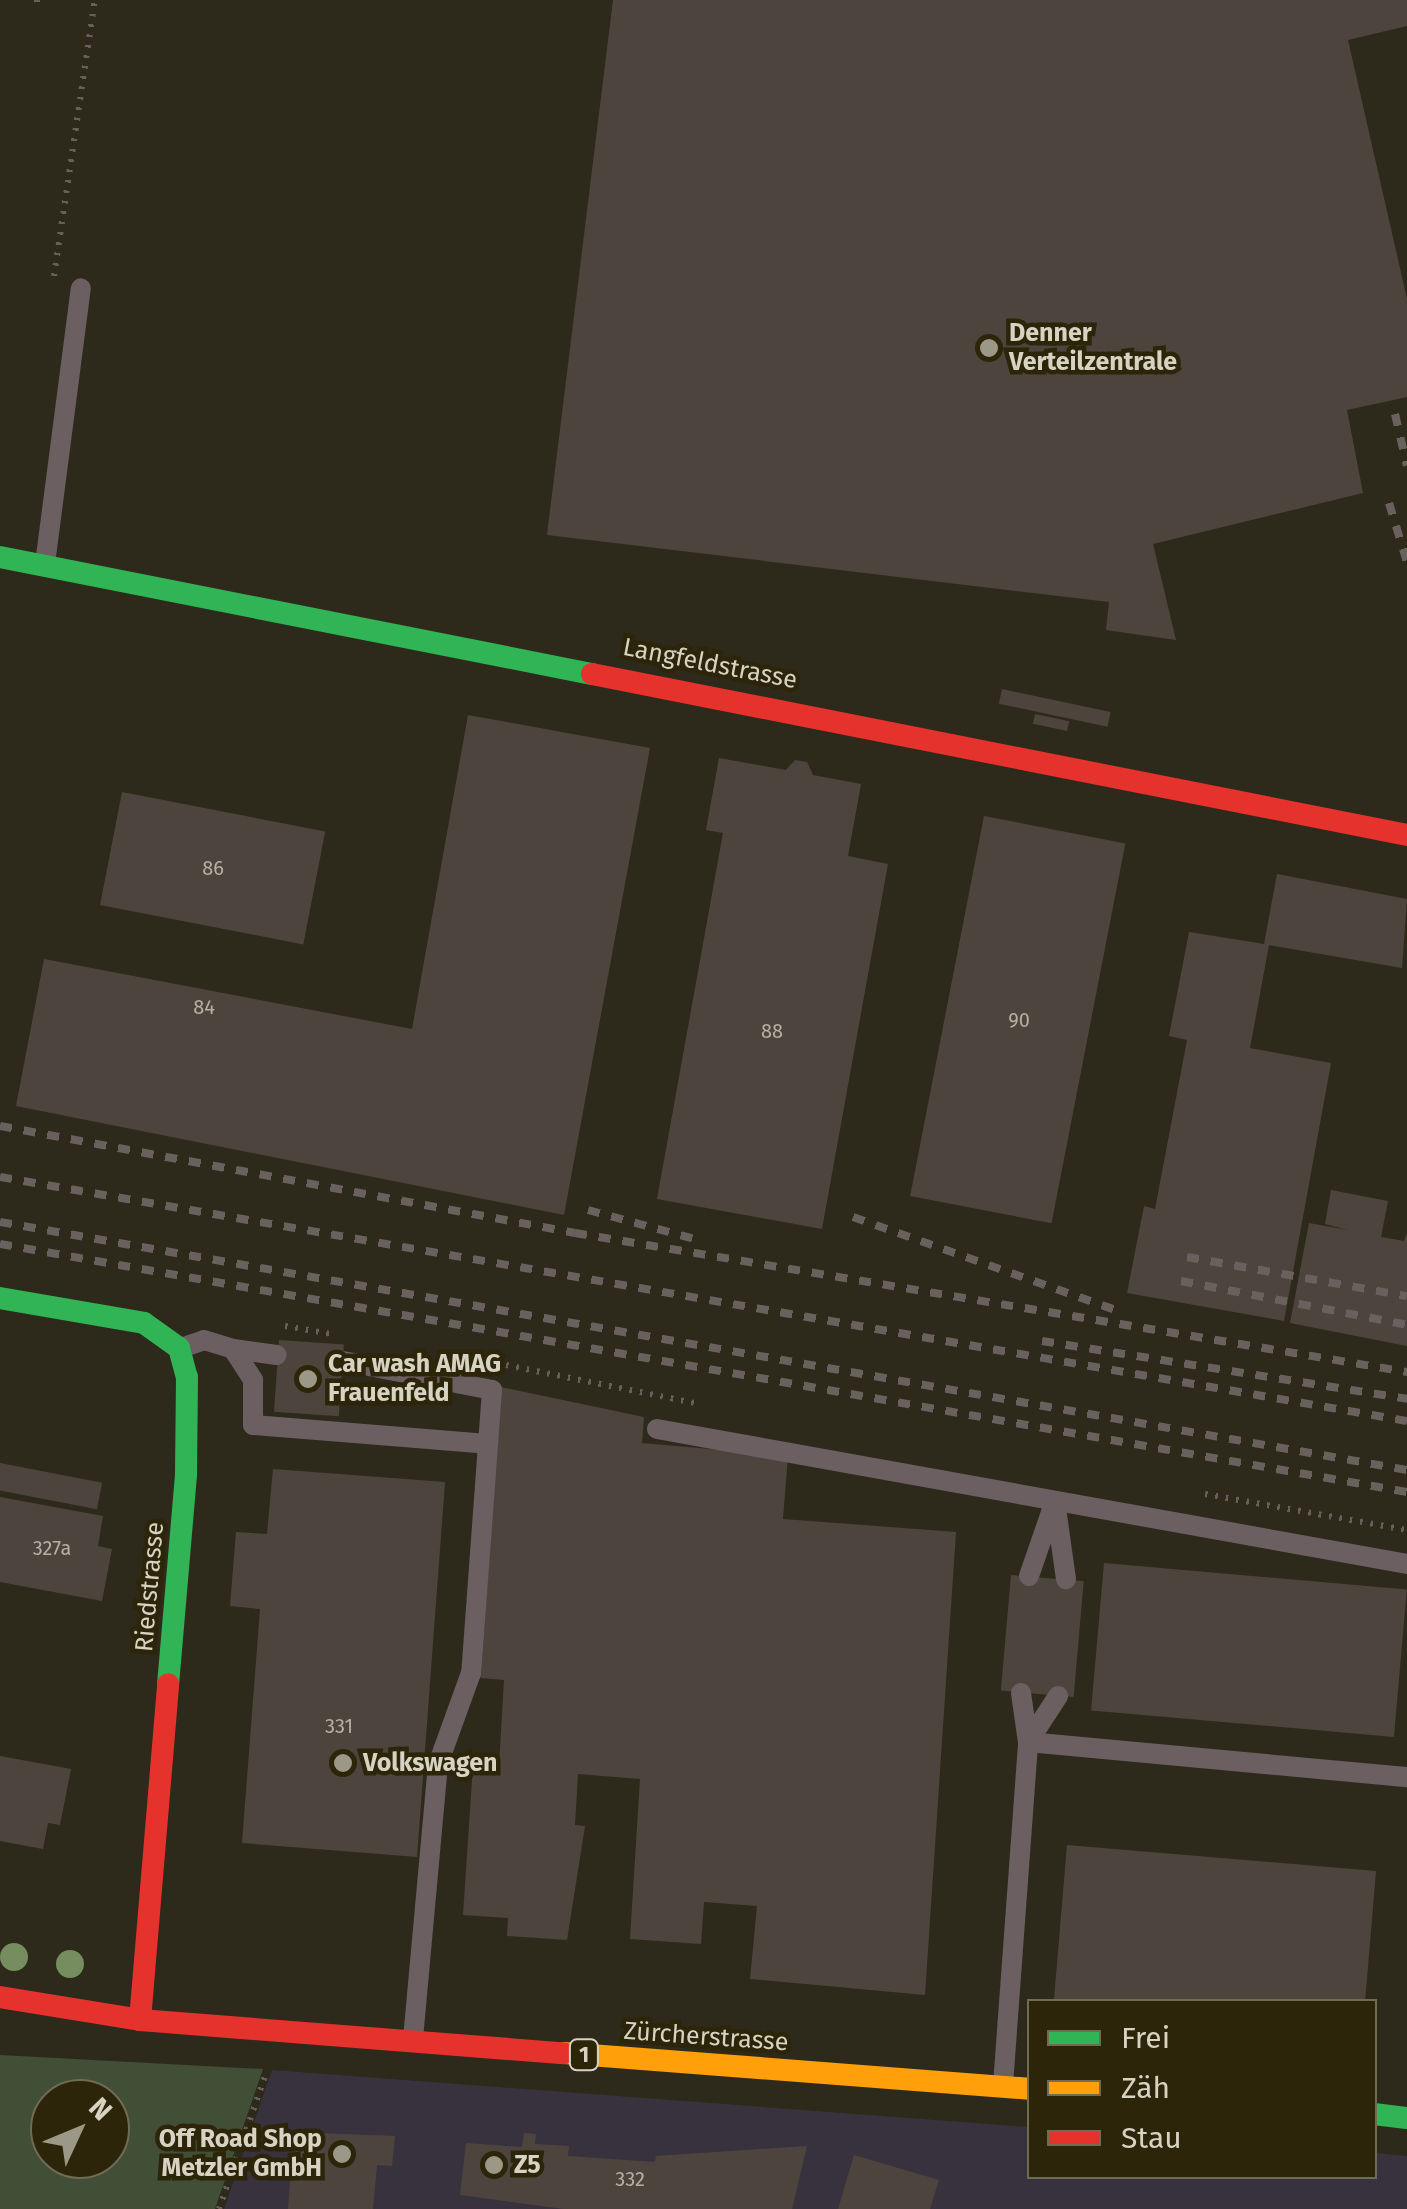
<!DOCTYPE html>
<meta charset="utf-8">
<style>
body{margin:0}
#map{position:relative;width:1407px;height:2209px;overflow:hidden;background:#2e2a1b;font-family:"Fira Sans",sans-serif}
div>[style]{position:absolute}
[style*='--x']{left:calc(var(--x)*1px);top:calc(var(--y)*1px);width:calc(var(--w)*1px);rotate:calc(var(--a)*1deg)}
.commercial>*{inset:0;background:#38323e}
.green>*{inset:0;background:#414f37}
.building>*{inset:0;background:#4d453d;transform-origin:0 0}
.path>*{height:6px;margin-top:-3px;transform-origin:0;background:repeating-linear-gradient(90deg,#675f5c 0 2.5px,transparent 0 10.5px)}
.lane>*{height:20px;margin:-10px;padding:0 10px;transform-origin:10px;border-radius:10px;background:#6b5f62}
.fast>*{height:22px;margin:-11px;padding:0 11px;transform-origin:11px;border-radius:11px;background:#30b455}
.slow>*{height:22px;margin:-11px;padding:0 11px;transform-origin:11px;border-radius:11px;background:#ff9f0a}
.jam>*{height:22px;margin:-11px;padding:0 11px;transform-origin:11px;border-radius:11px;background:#e5322d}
.rail>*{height:8px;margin-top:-4px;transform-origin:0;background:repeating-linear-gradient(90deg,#6a615e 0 12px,transparent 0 24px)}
.trees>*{width:28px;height:28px;margin:-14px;border-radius:50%;background:#758d5f}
.dots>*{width:28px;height:28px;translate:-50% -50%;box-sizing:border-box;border:5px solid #2c2509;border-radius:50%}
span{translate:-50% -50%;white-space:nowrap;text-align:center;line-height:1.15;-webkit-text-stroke:9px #2c2509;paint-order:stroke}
.number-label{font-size:20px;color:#b4b0a2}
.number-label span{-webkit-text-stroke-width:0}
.shield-label span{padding:2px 8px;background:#2c2509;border:2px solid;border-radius:8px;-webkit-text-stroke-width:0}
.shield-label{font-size:22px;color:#d7d3c3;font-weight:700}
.poi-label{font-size:25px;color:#d7d3c3;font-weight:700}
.left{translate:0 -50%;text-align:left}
.right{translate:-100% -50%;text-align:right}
.street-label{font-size:25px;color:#d7d3c3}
.legend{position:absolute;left:1027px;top:1999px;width:350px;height:180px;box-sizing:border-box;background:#2c2509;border:2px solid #706b53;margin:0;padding:12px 18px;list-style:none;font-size:30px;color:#d7d3c3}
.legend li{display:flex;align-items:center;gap:20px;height:50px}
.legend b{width:50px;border:2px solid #706b53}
.north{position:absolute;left:30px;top:2079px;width:100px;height:100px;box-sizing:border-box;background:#2c2509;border:2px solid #706b53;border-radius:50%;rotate:46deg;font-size:28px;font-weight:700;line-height:40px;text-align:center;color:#d7d3c3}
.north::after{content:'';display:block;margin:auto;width:35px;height:45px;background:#9c9888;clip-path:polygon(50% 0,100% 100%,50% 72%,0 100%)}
</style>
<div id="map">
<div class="commercial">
<i style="clip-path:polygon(272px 2070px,1029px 2127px,1030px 2176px,1374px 2176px,1375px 2153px,1407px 2156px,1407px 2209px,224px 2209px)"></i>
</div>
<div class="green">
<i style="clip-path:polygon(evenodd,0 2055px,263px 2069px,215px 2209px,0 2209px,0 2055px,50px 2099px,110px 2099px,110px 2159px,50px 2159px,50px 2099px)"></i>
</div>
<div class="building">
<i style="clip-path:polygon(613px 0,1407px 0,1407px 26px,1348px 40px,1407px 299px,1407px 397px,1347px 410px,1363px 493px,1153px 544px,1176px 640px,1106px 630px,1109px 602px,547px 535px)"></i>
<i style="left:1002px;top:689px;width:111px;height:15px;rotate:12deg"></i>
<i style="left:1035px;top:714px;width:35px;height:10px;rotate:12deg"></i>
<i style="clip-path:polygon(468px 715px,650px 748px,564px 1215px,16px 1106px,44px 959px,412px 1029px)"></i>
<i style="clip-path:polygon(719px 758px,786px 770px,795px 760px,807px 762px,813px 775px,861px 784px,848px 856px,888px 864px,822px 1229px,657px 1199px,723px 833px,706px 830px)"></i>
<i style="left:122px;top:792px;width:207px;height:115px;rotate:11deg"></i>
<i style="left:984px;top:816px;width:144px;height:387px;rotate:11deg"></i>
<i style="clip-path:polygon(1277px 874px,1407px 899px,1402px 968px,1269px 945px,1250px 1048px,1331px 1063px,1284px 1321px,1127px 1293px,1144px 1206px,1155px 1209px,1187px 1040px,1169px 1036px,1189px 932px,1264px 944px)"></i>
<i style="clip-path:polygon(1331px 1190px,1388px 1201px,1381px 1237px,1404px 1241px,1407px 1233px,1407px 1346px,1290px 1323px,1309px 1223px,1348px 1230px,1325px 1224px)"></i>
<i style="left:279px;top:1340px;width:65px;height:72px;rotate:4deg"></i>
<i style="clip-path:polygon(501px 1387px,644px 1417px,642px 1443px,788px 1456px,783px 1519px,956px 1532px,925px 1995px,750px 1979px,757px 1906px,704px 1902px,701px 1944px,630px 1939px,640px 1779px,578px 1774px,575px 1825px,585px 1826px,567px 1940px,507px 1936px,508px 1918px,463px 1915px,473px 1766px,499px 1767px,504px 1680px,481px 1678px)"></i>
<i style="left:0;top:1463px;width:104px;height:27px;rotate:11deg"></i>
<i style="clip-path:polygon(273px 1469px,445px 1482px,417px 1857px,242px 1843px,260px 1609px,230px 1606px,236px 1532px,267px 1534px)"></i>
<i style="clip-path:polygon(0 1497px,103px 1516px,98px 1546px,112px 1549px,102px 1601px,0 1582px)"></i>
<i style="left:1104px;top:1563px;width:304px;height:148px;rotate:5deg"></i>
<i style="left:1011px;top:1575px;width:73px;height:116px;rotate:5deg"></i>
<i style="clip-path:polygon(0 1756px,71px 1769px,60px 1825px,48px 1823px,43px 1849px,0 1841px)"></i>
<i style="clip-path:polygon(1067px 1845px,1376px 1871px,1365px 2002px,1054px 1999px)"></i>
<i style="clip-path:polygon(294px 2132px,395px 2136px,392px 2166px,377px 2165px,373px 2209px,288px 2209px)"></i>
<i style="clip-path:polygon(524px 2133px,536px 2134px,535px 2144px,569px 2146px,568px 2156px,655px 2162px,656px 2156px,807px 2146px,792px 2209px,564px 2209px,460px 2195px,466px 2143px,522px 2147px)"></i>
<i style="clip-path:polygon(854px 2155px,939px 2180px,930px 2209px,838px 2209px)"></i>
</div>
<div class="path">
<i style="--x:37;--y:0;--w:2;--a:90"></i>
<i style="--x:54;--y:276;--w:279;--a:-81.6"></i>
<i style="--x:285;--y:1326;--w:48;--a:9.7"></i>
<i style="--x:506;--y:1365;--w:193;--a:11.4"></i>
<i style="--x:1205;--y:1494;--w:205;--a:10.1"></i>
<i style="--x:219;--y:2209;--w:144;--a:-70.9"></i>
</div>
<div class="lane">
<i style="--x:45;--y:564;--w:278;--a:-82.6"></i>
<i style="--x:181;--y:1348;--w:24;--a:-19"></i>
<i style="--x:204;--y:1340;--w:30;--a:17"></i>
<i style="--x:233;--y:1349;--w:37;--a:57"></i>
<i style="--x:253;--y:1380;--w:45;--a:90"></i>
<i style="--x:253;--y:1425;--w:235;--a:4.6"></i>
<i style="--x:233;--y:1349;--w:44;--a:7.8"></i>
<i style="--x:343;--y:1361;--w:152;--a:11"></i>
<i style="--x:492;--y:1390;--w:284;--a:94.2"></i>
<i style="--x:471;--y:1673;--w:97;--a:109.9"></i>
<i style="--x:438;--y:1764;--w:276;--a:95.2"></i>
<i style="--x:657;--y:1429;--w:762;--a:10.2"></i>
<i style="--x:1029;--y:1576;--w:79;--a:-70.9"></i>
<i style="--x:1055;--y:1501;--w:79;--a:82"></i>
<i style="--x:1021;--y:1693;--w:49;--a:81.9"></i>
<i style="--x:1028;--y:1742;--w:55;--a:-56.9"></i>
<i style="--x:1003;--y:2085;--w:344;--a:-85.8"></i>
<i style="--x:1028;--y:1742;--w:381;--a:5.3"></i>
</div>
<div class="fast">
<i style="--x:0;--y:557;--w:603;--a:11.18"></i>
<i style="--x:0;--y:1298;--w:146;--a:9.8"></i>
<i style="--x:144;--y:1323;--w:43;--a:35.5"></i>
<i style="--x:179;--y:1348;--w:30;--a:75"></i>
<i style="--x:187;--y:1377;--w:98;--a:90.6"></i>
<i style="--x:186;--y:1475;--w:210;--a:94.9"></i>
<i style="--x:1374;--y:2114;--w:33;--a:7"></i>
</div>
<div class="slow">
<i style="--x:564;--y:2053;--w:467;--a:4.4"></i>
</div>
<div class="jam">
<i style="--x:592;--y:674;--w:831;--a:11.17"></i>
<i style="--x:0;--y:1997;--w:142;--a:9.3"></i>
<i style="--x:140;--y:2020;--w:425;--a:4.5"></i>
<i style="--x:140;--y:2020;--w:337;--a:-85.2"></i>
</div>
<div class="rail">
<i style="--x:1395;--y:414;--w:53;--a:77"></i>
<i style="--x:1389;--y:503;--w:62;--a:73"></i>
<i style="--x:0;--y:1126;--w:585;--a:10.54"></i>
<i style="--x:575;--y:1233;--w:844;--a:9.48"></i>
<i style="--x:0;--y:1177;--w:1428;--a:9.84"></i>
<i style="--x:588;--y:1210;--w:111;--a:15.2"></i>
<i style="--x:853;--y:1217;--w:282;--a:19.5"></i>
<i style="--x:0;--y:1222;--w:1429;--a:10"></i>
<i style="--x:0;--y:1244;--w:1429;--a:10"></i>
<i style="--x:1187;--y:1257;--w:223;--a:10.1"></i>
<i style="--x:1181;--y:1281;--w:230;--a:11"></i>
<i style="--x:1042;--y:1341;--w:370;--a:9"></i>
</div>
<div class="trees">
<i style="left:14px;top:1957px"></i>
<i style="left:70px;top:1964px"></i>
</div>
<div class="dots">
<i style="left:989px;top:348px;background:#9c9888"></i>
<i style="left:308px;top:1379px;background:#9c9888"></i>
<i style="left:343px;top:1763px;background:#9c9888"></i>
<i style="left:342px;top:2154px;background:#9c9888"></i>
<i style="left:494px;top:2165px;background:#9c9888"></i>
</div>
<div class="number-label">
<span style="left:213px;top:868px">86</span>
<span style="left:204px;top:1007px">84</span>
<span style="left:1019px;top:1020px">90</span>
<span style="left:772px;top:1031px">88</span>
<span style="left:52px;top:1548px">327a</span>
<span style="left:339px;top:1726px">331</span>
<span style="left:630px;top:2179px">332</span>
</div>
<div class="shield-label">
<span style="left:584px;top:2055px">1</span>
</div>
<div class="poi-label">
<span class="left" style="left:1009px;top:348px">Denner<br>Verteilzentrale</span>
<span class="left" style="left:328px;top:1379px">Car wash AMAG<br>Frauenfeld</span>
<span class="left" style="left:363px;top:1763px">Volkswagen</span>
<span class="right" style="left:322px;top:2154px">Off Road Shop<br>Metzler GmbH</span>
<span class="left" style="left:514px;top:2165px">Z5</span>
</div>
<div class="street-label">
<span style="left:710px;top:664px;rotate:11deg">Langfeldstrasse</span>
<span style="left:150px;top:1587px;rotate:-85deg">Riedstrasse</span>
<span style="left:706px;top:2037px;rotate:4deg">Zürcherstrasse</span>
</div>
<ul class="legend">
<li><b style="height:12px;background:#30b455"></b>Frei</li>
<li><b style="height:12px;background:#ff9f0a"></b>Zäh</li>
<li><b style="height:12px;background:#e5322d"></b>Stau</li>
</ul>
<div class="north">N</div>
</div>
